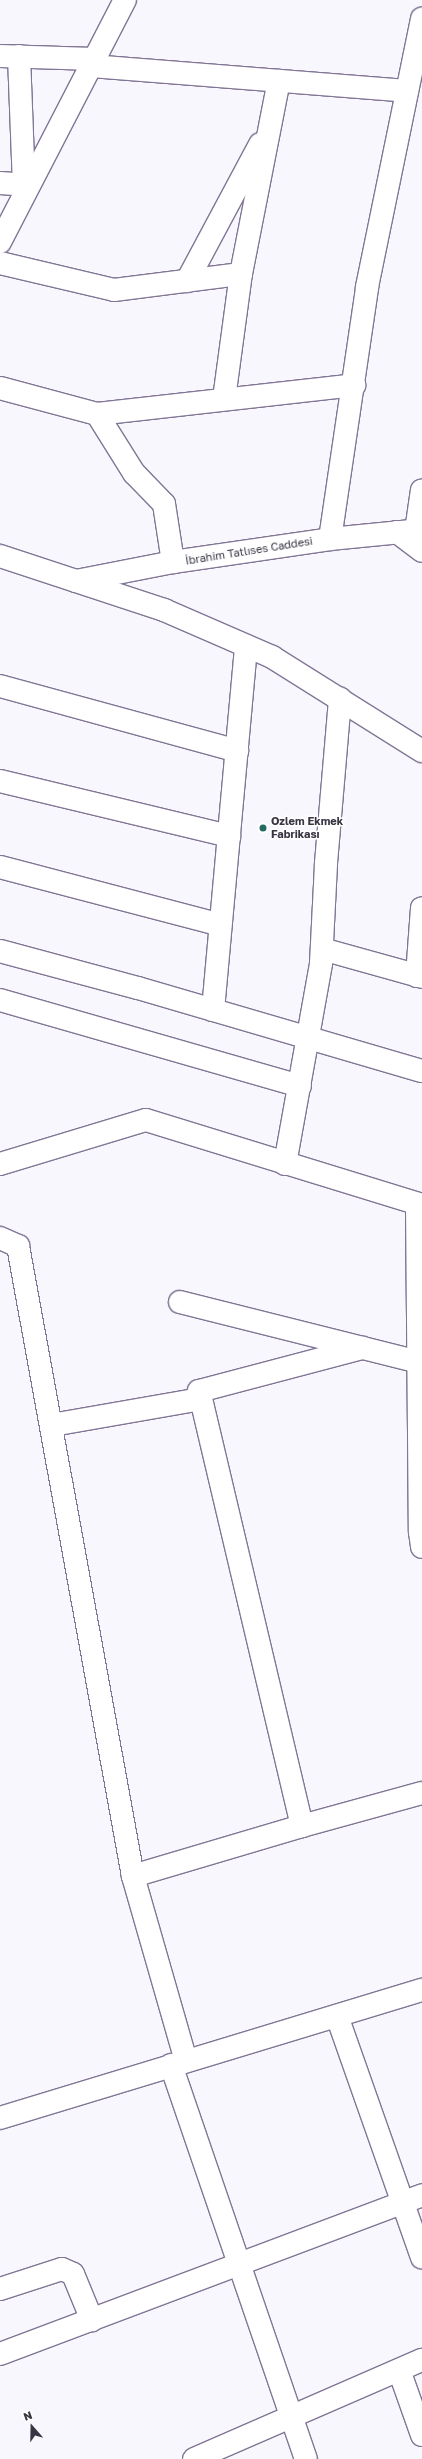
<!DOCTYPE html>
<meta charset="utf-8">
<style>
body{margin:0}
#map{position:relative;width:422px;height:2459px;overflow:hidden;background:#f9f7fe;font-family:"Golos Text",sans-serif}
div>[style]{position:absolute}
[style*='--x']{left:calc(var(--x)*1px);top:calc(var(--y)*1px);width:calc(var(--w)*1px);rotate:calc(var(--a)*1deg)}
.roads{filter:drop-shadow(1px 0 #817695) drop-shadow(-1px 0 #817695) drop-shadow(0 1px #817695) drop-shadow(0 -1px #817695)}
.minor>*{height:22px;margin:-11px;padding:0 11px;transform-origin:11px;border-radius:11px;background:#fff}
.major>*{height:22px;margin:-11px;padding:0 11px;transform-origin:11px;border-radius:11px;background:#fff}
.dots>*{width:11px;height:11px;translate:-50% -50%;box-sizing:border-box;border:2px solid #fff;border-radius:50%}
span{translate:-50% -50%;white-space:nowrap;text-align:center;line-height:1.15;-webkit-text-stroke:3px #fff;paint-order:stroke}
.street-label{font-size:11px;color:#393542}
.poi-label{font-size:11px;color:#393542;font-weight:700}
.left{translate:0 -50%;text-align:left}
.north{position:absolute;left:12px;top:2407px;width:40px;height:40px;-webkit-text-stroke:3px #fff;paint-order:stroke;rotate:340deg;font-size:11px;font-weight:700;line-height:16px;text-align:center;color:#393542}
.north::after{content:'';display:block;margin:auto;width:14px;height:18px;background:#393542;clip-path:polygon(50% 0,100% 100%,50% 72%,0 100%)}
</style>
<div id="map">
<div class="roads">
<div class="minor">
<i style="--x:0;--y:56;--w:94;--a:1.8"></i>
<i style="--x:19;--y:56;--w:130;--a:87.8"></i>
<i style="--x:91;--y:66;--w:317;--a:4.5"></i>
<i style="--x:0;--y:183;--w:29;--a:4"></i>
<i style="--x:0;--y:263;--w:117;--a:13.3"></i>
<i style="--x:114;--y:290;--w:128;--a:-7.2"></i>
<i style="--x:187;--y:281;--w:155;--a:-61.9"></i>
<i style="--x:0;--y:388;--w:100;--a:15"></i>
<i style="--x:97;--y:414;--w:259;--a:-6.4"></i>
<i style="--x:224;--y:399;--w:126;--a:-82.3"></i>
<i style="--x:241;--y:274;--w:197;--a:-78.9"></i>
<i style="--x:97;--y:414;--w:70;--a:57.9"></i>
<i style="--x:134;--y:473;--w:43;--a:45.9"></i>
<i style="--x:164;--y:504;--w:59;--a:81.2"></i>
<i style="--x:416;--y:531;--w:41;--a:-81.7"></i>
<i style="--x:397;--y:532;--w:31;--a:37"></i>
<i style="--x:330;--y:539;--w:255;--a:-81.6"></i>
<i style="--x:367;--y:287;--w:274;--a:-78.4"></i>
<i style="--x:76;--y:581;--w:99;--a:-11.1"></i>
<i style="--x:173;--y:562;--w:159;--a:-8.3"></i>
<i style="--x:330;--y:539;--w:92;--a:-5.6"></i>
<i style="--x:0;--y:686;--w:246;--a:15.3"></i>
<i style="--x:0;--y:781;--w:236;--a:13.5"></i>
<i style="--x:0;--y:867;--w:228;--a:14.7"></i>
<i style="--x:322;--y:949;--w:104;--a:15.6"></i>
<i style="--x:0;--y:951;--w:143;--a:15"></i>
<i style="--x:138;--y:988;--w:296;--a:16.3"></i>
<i style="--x:417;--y:976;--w:68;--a:-85.8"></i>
<i style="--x:0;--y:1000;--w:312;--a:16"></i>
<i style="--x:213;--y:1010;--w:365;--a:-84.8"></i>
<i style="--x:0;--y:1164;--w:152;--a:-16.8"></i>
<i style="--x:146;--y:1120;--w:289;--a:17.1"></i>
<i style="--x:285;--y:1164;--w:204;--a:-79.8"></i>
<i style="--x:321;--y:963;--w:100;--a:-87.1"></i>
<i style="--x:326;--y:863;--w:165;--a:-85.1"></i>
<i style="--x:417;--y:1204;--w:328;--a:89.5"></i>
<i style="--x:420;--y:1532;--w:15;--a:82"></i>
<i style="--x:0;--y:1238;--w:20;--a:24"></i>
<i style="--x:18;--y:1246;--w:640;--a:79.66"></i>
<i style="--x:180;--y:1302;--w:246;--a:14.1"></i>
<i style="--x:52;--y:1425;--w:151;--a:-9.9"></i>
<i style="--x:302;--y:1826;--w:124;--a:-15.4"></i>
<i style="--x:337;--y:2016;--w:256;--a:70.6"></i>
<i style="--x:186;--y:2061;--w:192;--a:-106"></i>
<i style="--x:133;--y:1876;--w:176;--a:-16.5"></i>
<i style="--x:302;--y:1826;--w:447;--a:-103.3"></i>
<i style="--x:199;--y:1391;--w:169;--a:-14.8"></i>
<i style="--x:171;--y:2065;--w:416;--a:71.1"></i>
<i style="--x:0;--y:2118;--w:441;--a:-16.9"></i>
<i style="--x:0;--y:2289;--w:65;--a:-17.9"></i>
<i style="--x:62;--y:2269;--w:12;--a:24"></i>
<i style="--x:73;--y:2274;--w:50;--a:67.6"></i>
<i style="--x:0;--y:2354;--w:451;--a:-20.6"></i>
<i style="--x:399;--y:2370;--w:69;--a:70.5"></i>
<i style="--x:194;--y:2459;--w:249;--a:-23.5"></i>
</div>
<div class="major">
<i style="--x:0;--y:242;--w:272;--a:-62.7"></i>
<i style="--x:0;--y:556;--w:173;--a:18.2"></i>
<i style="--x:164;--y:610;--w:118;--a:23.5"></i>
<i style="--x:272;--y:657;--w:177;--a:32.1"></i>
</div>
</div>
<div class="dots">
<i style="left:263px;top:828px;background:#236b61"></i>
</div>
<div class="street-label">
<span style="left:249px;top:551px;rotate:-9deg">İbrahim Tatlıses Caddesi</span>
</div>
<div class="poi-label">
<span class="left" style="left:271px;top:828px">Ozlem Ekmek<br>Fabrikası</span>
</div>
<div class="north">N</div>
</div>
